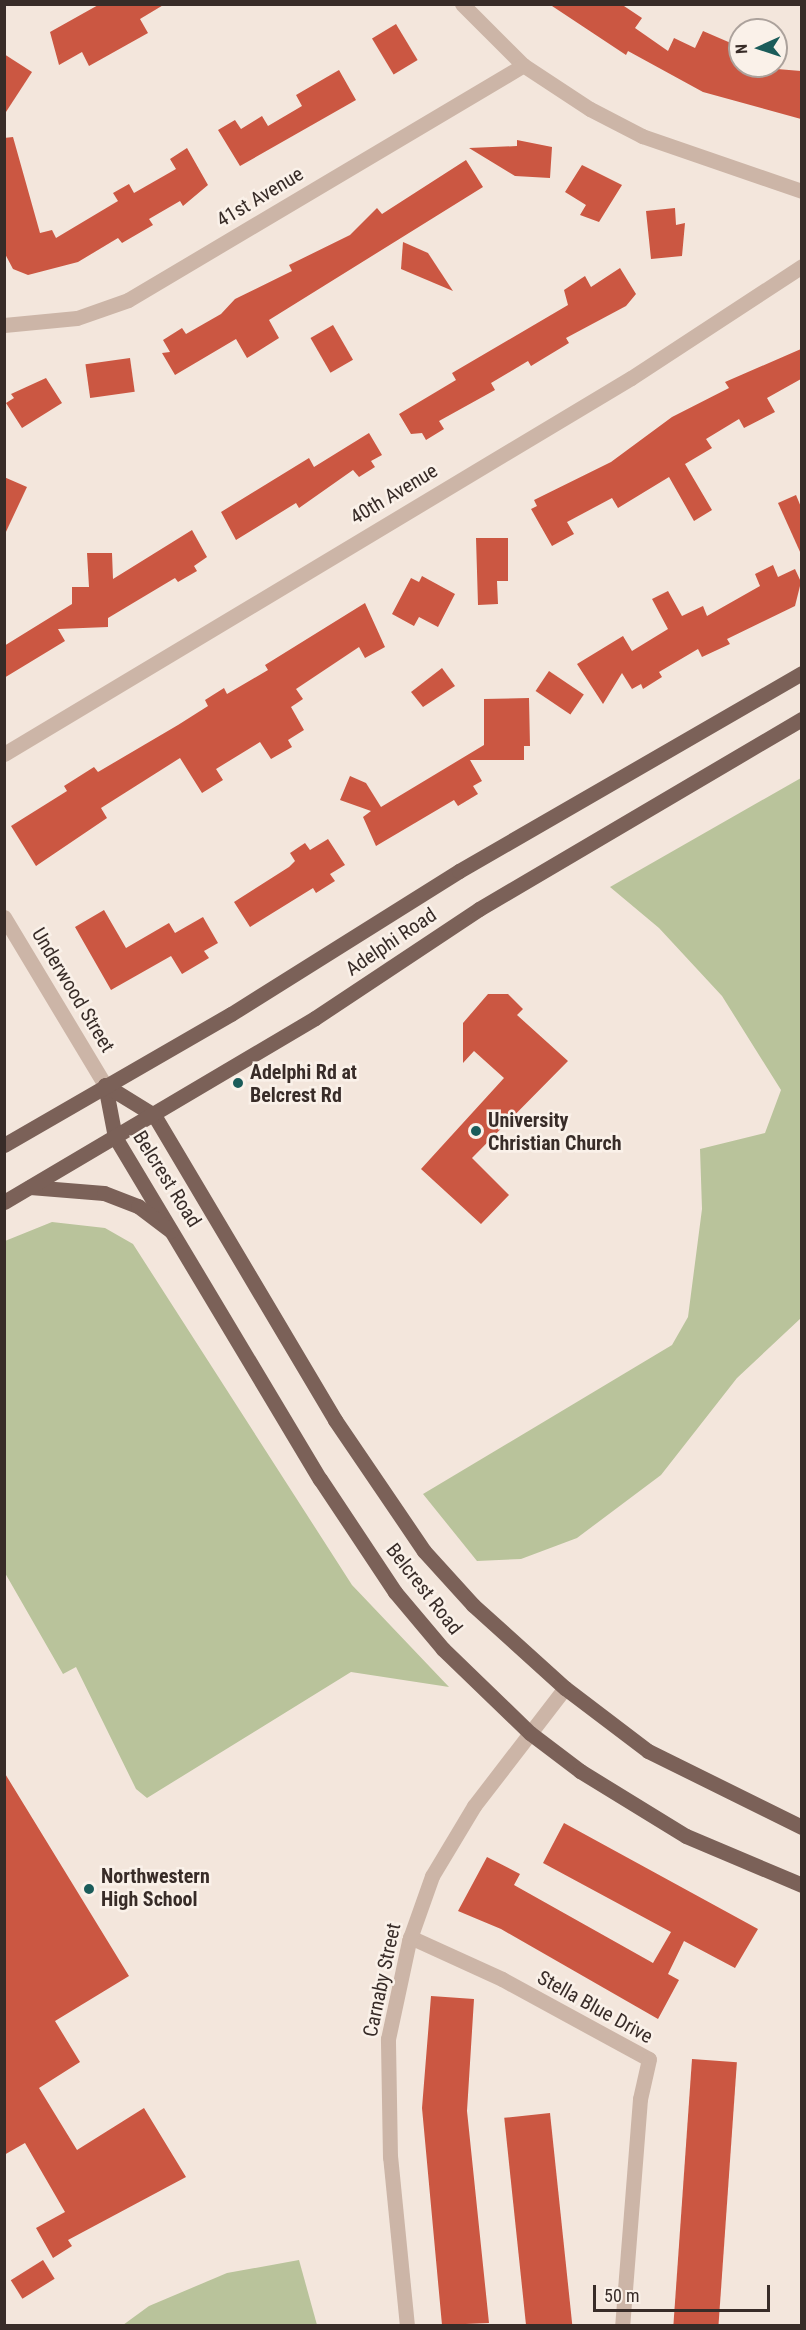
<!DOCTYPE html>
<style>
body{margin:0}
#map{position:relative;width:806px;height:2330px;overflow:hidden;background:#f3e6dc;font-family:"Roboto Condensed",sans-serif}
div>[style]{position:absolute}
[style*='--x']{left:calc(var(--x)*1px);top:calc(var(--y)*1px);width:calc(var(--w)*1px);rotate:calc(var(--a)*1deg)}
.green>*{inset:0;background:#b9c39b}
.building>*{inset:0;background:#cb5742;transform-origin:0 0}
.minor>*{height:15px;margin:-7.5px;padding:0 7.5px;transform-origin:7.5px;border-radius:7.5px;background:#ccb5a7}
.major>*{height:15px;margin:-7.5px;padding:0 7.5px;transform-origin:7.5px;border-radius:7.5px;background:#7b6158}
.dots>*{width:16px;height:16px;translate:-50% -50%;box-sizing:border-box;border:3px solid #faf1e9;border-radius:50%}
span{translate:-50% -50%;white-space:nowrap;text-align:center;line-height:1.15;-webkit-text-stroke:5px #faf1e9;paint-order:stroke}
.street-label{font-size:20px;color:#382c28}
.poi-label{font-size:20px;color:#382c28;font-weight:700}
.left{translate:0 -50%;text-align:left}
.frame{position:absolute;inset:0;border:6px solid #382c28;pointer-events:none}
.north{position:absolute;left:728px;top:18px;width:60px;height:60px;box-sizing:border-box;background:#faf1e9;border:2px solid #aca29c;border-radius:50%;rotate:267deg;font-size:16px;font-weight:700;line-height:24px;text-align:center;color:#382c28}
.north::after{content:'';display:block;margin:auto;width:21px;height:27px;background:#1b5c5a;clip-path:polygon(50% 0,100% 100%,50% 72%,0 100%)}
.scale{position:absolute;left:593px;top:2285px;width:177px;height:27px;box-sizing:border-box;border:3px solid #382c28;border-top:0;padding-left:8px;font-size:18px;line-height:21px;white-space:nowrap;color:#382c28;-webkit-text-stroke:4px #faf1e9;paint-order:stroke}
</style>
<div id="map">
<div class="green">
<i style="clip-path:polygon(801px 778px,801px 1318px,737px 1378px,661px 1475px,577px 1538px,521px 1559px,477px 1561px,423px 1494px,672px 1345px,688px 1317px,702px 1209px,700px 1149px,765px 1133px,781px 1090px,722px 996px,659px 928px,610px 887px)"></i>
<i style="clip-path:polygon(52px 1222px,105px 1228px,133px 1244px,352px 1585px,449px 1687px,351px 1672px,147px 1798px,136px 1789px,76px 1667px,63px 1674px,5px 1573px,5px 1241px)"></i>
<i style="clip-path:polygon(299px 2260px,317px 2325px,123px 2325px,149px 2306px,227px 2273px)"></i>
</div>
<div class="building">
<i style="clip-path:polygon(100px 4px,165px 4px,140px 19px,148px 33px,89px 66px,82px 52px,59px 65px,50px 32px)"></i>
<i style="clip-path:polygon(549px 4px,621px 4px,642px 18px,635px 28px,668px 51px,674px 38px,695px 48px,703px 31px,740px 47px,740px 66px,801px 71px,801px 119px,703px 92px,628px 51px,626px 55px)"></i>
<i style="left:396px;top:24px;width:42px;height:28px;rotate:59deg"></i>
<i style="clip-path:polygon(4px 54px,32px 72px,4px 115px)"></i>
<i style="clip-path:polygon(339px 70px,356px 100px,240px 166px,218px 130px,235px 120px,241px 129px,262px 116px,268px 126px,302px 106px,296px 95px)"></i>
<i style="clip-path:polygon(13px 137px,40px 233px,52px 230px,56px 238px,118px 201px,113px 193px,129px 184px,134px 193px,176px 169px,170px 159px,187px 148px,208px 185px,183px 206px,180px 201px,149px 219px,153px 225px,122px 243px,118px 238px,78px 262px,28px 275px,13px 269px,4px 252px,4px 138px)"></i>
<i style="clip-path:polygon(517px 140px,552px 147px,550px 178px,515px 176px,469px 148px,517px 146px)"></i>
<i style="clip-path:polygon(466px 160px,483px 187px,269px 320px,279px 338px,247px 358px,236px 339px,175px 375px,162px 353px,170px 352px,163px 340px,182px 328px,186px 334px,221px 314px,235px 299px,292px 271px,289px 265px,350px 235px,377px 208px,382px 214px)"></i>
<i style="clip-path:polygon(582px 165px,622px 185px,599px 222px,580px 215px,586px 205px,565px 192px)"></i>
<i style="clip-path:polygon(675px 208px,676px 225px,685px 223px,682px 256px,651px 259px,646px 211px)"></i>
<i style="clip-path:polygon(403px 242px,428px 253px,453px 291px,401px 269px)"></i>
<i style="clip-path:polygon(620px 268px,636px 294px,626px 306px,566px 338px,569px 343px,531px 366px,528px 361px,491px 383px,495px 390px,439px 421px,444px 429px,426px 440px,422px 433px,411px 434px,399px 414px,456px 380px,452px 373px,568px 305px,564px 290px,585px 276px,591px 287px)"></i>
<i style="left:333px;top:325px;width:40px;height:26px;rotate:60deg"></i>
<i style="clip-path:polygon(801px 349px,801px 379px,767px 398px,775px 412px,744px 428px,739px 419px,706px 439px,712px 448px,685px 464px,712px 510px,694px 521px,669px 477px,618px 508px,612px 498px,567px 522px,574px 534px,552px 546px,531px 509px,537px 506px,534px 500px,611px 462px,672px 417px,729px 388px,725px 382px)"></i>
<i style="left:130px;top:358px;width:34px;height:45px;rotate:82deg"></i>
<i style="clip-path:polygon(46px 378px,62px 403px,22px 428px,6px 403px,14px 398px,11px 394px)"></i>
<i style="clip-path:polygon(369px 433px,382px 455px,371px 461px,375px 467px,359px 477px,353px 470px,299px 508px,296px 503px,236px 540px,221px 512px,309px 458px,314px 467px)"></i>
<i style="clip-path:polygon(4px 477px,27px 487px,4px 536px)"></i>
<i style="clip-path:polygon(796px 495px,801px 507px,801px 554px,778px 503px)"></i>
<i style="clip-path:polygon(192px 530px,207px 557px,194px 566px,197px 571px,178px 582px,175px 578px,108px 618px,108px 627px,58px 629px,65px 641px,4px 678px,4px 646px,72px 604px,72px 587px,89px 587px,87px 553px,112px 553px,113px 579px)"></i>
<i style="clip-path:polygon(476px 538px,508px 538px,508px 581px,497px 581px,498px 604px,478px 605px)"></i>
<i style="clip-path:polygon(773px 565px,778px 577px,795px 569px,801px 582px,795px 606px,727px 639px,730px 644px,702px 657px,698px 649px,659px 672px,662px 677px,643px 689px,641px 684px,632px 689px,622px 673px,603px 704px,577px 664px,623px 636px,632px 651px,668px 629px,652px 599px,668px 591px,682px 616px,703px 606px,707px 616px,760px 586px,755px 574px)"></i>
<i style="clip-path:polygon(422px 576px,455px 594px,438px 627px,419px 617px,414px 626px,392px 614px,411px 578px,419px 582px)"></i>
<i style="clip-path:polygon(365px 603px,385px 647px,365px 658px,359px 647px,296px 689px,303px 699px,291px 707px,304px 730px,288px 740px,292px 747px,271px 759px,260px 742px,216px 769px,223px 780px,202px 793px,180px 758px,101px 808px,107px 818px,36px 866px,11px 826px,67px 791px,64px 786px,94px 767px,98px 772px,178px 725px,208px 706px,205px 700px,224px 688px,227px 694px,268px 670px,265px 665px)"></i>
<i style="clip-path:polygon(442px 668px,455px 686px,423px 707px,411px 692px)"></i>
<i style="left:549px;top:671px;width:42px;height:24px;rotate:34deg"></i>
<i style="clip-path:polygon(529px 698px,530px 746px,524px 746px,524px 760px,470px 760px,482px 781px,473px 786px,478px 794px,458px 806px,454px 800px,376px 846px,363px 817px,371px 811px,340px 800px,350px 776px,366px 783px,381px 807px,484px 745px,484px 699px)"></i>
<i style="clip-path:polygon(328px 839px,345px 865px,330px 874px,335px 881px,316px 893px,313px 888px,250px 927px,234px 902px,289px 867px,295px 861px,290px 853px,305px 843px,310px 850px)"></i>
<i style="clip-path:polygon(104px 910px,126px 948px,169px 923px,175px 933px,203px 917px,218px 943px,204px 951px,209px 958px,182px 974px,171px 956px,111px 990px,75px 927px)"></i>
<i style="clip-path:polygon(488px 994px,508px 994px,523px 1009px,517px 1015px,568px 1061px,472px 1158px,509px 1195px,481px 1224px,421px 1169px,504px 1078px,474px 1051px,463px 1063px,463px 1023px)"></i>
<i style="clip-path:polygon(4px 1772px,129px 1976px,55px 2021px,80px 2062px,39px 2088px,77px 2150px,144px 2108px,186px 2177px,68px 2240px,72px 2246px,53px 2258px,36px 2228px,65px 2212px,25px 2143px,4px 2155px)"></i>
<i style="clip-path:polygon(564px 1823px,758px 1929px,735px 1968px,684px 1941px,668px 1974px,679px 1980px,658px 2019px,501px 1929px,458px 1911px,487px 1857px,520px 1874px,514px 1885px,653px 1963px,671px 1932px,543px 1863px)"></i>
<i style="clip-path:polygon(431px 1996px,474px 1999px,467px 2111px,489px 2323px,442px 2325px,422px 2108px)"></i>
<i style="left:692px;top:2059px;width:45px;height:267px;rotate:4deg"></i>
<i style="left:550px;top:2113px;width:213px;height:46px;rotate:84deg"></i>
<i style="left:43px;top:2260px;width:22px;height:38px;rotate:58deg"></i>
</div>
<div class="minor">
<i style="--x:462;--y:4;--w:86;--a:45"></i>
<i style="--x:523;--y:65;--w:80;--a:33.3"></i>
<i style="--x:590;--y:109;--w:59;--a:27.4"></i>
<i style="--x:642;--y:136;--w:169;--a:19"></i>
<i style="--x:4;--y:325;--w:73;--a:-5.5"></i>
<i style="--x:77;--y:318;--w:54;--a:-19.4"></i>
<i style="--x:128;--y:300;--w:460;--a:-30.7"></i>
<i style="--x:4;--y:754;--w:731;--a:-30.95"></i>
<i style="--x:631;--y:378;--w:204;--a:-33.2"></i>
<i style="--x:4;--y:917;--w:196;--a:59"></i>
<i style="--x:410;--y:1937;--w:101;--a:24.5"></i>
<i style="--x:502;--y:1979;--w:167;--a:28.6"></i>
<i style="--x:649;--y:2059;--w:41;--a:102.7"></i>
<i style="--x:640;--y:2099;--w:228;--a:94.5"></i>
<i style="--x:407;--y:2326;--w:170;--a:-95.7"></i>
<i style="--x:390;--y:2157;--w:118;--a:-91"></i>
<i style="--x:388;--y:2039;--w:100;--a:-77.9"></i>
<i style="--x:409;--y:1941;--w:69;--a:-70.5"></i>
<i style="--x:432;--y:1876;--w:82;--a:-59"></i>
<i style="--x:474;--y:1806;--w:149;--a:-52.4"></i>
</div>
<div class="major">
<i style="--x:105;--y:1085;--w:53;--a:79.1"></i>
<i style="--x:115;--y:1137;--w:399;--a:59.1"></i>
<i style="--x:320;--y:1479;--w:136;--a:56.4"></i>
<i style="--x:395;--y:1592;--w:75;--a:49.9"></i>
<i style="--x:443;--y:1649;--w:121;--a:44"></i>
<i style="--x:530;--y:1733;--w:63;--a:37.2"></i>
<i style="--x:580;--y:1771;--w:124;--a:31.5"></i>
<i style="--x:686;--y:1836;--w:126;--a:22.9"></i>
<i style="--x:105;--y:1085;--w:57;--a:31.5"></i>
<i style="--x:154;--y:1115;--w:355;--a:59.3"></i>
<i style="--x:335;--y:1420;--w:158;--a:55.8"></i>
<i style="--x:424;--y:1551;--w:73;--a:47.8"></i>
<i style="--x:473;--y:1605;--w:124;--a:42.1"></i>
<i style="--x:565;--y:1688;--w:104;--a:37.2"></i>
<i style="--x:648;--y:1751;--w:172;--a:26.3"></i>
<i style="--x:4;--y:1145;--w:262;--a:-30"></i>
<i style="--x:231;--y:1014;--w:269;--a:-32.1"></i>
<i style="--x:459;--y:871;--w:396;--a:-30"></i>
<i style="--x:30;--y:1187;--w:74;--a:4.6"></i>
<i style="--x:104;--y:1193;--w:36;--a:21"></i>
<i style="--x:138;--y:1206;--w:41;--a:37.1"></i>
<i style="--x:4;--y:1202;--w:361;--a:-30.6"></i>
<i style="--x:315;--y:1018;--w:197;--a:-33.6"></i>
<i style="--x:479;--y:909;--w:375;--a:-30.5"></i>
</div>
<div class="dots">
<i style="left:238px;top:1083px;background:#1b5c5a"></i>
<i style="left:476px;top:1131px;background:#1b5c5a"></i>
<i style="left:89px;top:1889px;background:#1b5c5a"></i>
</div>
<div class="street-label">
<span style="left:260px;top:197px;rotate:-31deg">41st Avenue</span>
<span style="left:394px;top:494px;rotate:-31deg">40th Avenue</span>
<span style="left:391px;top:942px;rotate:-34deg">Adelphi Road</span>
<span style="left:73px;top:990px;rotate:59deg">Underwood Street</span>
<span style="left:167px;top:1179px;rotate:58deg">Belcrest Road</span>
<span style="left:424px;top:1589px;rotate:52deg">Belcrest Road</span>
<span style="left:382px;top:1980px;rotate:-78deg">Carnaby Street</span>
<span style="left:595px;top:2007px;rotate:29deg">Stella Blue Drive</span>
</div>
<div class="poi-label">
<span class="left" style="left:250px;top:1084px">Adelphi Rd at<br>Belcrest Rd</span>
<span class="left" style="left:488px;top:1132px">University<br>Christian Church</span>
<span class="left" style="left:101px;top:1888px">Northwestern<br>High School</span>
</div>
<div class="frame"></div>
<div class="north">N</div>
<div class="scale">50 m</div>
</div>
